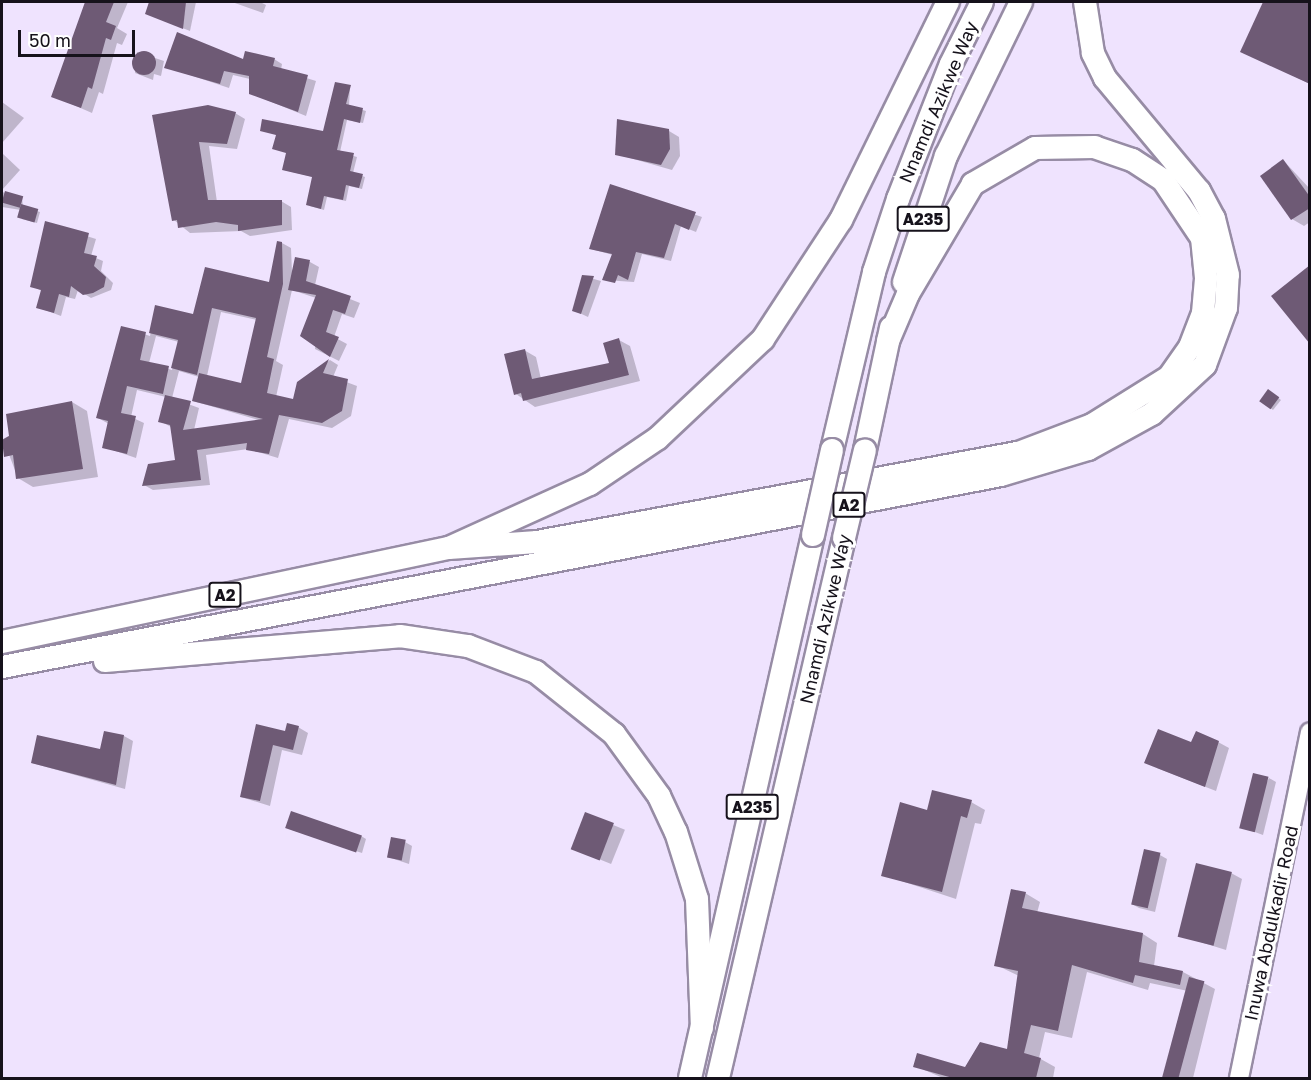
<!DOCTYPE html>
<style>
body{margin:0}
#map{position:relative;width:1311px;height:1080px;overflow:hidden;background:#efe3fe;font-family:"Golos Text",sans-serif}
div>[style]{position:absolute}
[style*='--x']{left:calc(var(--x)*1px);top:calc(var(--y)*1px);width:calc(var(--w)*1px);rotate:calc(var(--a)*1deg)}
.shadow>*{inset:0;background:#0003;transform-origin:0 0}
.building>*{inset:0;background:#6e5a75;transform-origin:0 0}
.round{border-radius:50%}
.roads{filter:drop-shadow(2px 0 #978ca5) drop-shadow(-2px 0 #978ca5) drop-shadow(0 2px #978ca5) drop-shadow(0 -2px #978ca5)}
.secondary>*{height:18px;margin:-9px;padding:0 9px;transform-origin:9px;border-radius:9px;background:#fff}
.highway>*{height:22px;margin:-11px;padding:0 11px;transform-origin:11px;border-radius:11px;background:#fff}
.bridges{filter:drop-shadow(2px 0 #978ca5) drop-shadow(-2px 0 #978ca5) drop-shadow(0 2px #978ca5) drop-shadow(0 -2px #978ca5)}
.highway-bridge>*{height:22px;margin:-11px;padding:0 11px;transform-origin:11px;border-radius:11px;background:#fff}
span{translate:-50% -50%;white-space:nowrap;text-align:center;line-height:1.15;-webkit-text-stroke:6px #fff;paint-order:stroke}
.shield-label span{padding:2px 4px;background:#fff;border:2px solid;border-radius:4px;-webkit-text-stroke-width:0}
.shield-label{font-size:16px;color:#16121b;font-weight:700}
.street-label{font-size:18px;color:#16121b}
.frame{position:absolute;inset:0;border:3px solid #16121b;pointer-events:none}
.scale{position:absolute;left:18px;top:30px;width:117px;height:27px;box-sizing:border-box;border:3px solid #16121b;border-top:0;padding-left:8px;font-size:18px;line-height:21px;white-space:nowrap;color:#16121b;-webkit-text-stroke:4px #fff;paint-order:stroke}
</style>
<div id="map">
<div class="shadow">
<i style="clip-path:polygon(88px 2px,128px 2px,117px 28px,127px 34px,122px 45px,117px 43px,103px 94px,99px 92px,92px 113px,53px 96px)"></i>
<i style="clip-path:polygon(154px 2px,196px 2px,190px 31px,147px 14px)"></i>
<i style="clip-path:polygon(232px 2px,260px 2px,266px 5px,263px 13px)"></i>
<i style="clip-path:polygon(1265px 2px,1310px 2px,1310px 84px,1242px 51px)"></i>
<i style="clip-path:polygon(137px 52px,164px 61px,161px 76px,154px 74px,153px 80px,135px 73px)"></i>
<i style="clip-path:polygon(274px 59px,282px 64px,281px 70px,316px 81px,306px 116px,250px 93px,250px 79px,233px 75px,229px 88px,166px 67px)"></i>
<i style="clip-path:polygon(350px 86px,349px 106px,366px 111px,363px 123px,347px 120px,340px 152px,357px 157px,353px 173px,365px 177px,362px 189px,349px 186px,346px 201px,327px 197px,324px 210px,310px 206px,313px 177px,284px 170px,287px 153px,278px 135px,261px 130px,324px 133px)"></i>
<i style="clip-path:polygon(2px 102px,24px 118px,2px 143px)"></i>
<i style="clip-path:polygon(235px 113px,245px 119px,237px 149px,209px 146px,217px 202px,281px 201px,291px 207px,292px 230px,250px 236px,241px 231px,190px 233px,174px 220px,154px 117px)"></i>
<i style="clip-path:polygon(669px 131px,679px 137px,680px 156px,672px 170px,616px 154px)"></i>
<i style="clip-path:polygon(2px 153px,20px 170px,2px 190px)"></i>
<i style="clip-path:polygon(1284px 161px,1310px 189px,1310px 222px,1304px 226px,1292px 219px,1262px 176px)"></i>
<i style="clip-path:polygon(611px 186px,702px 217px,696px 232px,681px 226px,671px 261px,642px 254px,634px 282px,604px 280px,613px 255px,591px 249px)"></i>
<i style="clip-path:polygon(2px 192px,22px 197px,23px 207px,40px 212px,37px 223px,22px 219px,21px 210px,2px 207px)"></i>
<i style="clip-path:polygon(46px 223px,96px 239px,91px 256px,103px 261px,101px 271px,113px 283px,111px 290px,91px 298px,78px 290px,75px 299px,66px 297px,61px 316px,37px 307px,42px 291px,32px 286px)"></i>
<i style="clip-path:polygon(evenodd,282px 243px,291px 248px,292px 272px,296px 259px,310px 262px,319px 267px,315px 285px,360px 303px,354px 318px,342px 314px,334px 337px,347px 344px,339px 361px,315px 349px,316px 298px,292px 290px,276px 361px,283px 365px,276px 397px,294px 401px,298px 383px,330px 360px,338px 365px,333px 377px,357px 386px,351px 416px,332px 428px,289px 419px,278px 458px,248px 449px,206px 455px,210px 485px,153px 490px,144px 485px,176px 461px,171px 427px,160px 421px,166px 397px,137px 390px,131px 417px,144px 423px,136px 458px,104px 447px,109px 424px,98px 418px,122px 327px,150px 336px,156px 307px,195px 316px,206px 269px,270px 284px,282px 243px,221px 312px,257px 320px,242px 385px,207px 376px,221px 312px,282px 243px,156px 336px,179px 342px,172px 370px,149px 363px,156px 336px,282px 243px,179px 371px,199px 377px,193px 401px,262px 421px,194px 430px,199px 408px,172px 398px,179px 371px)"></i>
<i style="clip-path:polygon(583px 276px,601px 281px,588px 317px,573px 310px)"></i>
<i style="clip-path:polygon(619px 340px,630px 346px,640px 381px,535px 407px,516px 394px,524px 350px,536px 357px,541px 379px,611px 364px)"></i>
<i style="clip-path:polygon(1272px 393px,1281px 400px,1273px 410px,1261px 401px)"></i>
<i style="clip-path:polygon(72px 402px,87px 411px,98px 477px,33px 487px,18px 478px,3px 439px)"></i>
<i style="clip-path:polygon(257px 726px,286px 732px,298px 727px,308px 733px,302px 755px,282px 750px,270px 806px,241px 797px)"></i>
<i style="clip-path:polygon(124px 736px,133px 741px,125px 789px,32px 763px,101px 750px)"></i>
<i style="clip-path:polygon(1218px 742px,1229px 748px,1216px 791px,1157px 768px,1192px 744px)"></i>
<i style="clip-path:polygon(1269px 778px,1276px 782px,1263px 835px,1241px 827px)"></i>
<i style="clip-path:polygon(971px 802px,985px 810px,981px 824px,975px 823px,956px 899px,883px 875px,928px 812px)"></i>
<i style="left:586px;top:814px;width:42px;height:37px;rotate:22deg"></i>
<i style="clip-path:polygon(289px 829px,361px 836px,366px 839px,362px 853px)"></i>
<i style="clip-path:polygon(405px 842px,412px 846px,409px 864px,388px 857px)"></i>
<i style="clip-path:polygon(1160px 855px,1167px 859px,1155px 912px,1139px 908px,1132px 904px)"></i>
<i style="clip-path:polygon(1231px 873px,1242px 879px,1226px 950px,1181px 936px)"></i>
<i style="clip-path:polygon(1025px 893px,1040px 902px,1037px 913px,1143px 934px,1157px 943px,1154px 966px,1183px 972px,1215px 989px,1193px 1078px,1167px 1078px,1188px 991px,1150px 983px,1148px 990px,1087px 972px,1072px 1038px,1045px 1032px,1039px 1058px,1055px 1067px,1053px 1078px,943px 1078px,915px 1066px,966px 1069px,1009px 1051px,1019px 976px,996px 965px)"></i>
</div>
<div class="building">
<i style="clip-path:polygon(85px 2px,114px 2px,106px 22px,116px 26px,111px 40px,106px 38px,92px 89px,88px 87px,81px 108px,51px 97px)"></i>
<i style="clip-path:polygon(149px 2px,186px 2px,183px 29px,145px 14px)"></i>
<i style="clip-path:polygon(1263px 2px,1310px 2px,1310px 84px,1240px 52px)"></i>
<i style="clip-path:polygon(177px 32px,243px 59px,245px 51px,275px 58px,273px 66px,308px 75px,298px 112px,249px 94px,249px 76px,224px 71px,220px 84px,164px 68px)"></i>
<i class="round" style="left:132px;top:51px;width:24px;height:24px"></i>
<i style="clip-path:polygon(335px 82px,351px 85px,346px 104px,363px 108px,360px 123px,344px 119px,337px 150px,354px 153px,350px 171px,363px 174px,359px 188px,346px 185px,343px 200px,324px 196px,321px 209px,306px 205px,312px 177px,282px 170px,286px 153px,272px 149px,276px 135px,260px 131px,262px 119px,323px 131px)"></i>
<i style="clip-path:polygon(208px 105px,236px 112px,227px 144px,199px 142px,208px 200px,282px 200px,282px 225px,238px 231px,238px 225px,216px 222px,178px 228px,177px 220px,172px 221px,152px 115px)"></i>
<i style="clip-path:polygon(617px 119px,669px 129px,670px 149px,661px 165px,615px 155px)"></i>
<i style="clip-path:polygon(1283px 159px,1310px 197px,1310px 208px,1291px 220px,1260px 176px)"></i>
<i style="clip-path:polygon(610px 184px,696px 212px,689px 230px,675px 224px,664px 258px,636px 252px,628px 280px,618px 275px,615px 283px,602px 280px,612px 254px,589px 249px)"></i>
<i style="left:5px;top:191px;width:19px;height:12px;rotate:16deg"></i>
<i style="left:21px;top:204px;width:18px;height:14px;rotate:16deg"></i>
<i style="clip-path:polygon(45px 221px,89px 233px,84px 253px,97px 256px,94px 266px,106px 277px,104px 287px,93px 293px,83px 295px,71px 286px,69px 297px,59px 294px,54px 313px,36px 308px,41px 290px,30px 287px)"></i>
<i style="clip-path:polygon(277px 241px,282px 242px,283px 284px,267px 357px,274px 359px,267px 393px,293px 399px,297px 382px,329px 359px,323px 373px,348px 379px,342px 411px,322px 423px,279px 415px,269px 454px,246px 450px,247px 443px,197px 450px,201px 480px,142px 486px,148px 464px,175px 460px,170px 425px,158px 422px,165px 395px,191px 401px,183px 430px,263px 419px,192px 401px,199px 373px,241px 383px,256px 318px,212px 308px,197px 375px,171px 368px,178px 340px,149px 333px,155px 305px,193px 314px,205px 267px,269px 282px)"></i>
<i style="clip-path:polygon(295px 257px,310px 260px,306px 281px,351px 296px,345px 314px,333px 310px,326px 332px,339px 337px,330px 357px,300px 336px,316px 295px,288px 290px)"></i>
<i style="clip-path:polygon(1310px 265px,1310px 344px,1271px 296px)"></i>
<i style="clip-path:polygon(582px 275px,594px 276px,581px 314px,572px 311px)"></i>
<i style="clip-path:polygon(121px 326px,146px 332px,140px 360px,169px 366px,163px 394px,127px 386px,121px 413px,136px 416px,127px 454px,102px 448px,108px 421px,96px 418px)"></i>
<i style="clip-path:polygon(619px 338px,629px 375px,523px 401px,521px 393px,514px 395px,504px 354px,525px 349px,532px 379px,609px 363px,603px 343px)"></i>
<i style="left:1268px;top:389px;width:14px;height:15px;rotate:36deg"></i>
<i style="clip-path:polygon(72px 401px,83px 469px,16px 479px,13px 455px,4px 457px,2px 440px,9px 436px,6px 414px)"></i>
<i style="clip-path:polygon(287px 723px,299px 726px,293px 750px,273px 745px,260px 801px,240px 797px,256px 724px,285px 731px)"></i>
<i style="clip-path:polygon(1158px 729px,1191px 742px,1196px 731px,1219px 741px,1205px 787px,1144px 763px)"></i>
<i style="clip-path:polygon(104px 731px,124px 735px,116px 785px,31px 763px,37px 735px,100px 749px)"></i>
<i style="left:1253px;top:773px;width:16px;height:57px;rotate:14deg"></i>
<i style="clip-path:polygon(932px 790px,972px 800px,967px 818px,961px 816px,942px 892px,881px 876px,900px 802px,927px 810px)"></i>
<i style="left:291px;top:811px;width:75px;height:18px;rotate:19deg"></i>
<i style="left:585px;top:812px;width:31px;height:40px;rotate:21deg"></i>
<i style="left:391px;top:837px;width:15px;height:21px;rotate:11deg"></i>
<i style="left:1144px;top:849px;width:17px;height:57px;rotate:13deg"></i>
<i style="left:1196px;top:863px;width:37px;height:76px;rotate:14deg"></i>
<i style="clip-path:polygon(1011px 889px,1026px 892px,1022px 908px,1143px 933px,1139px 962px,1183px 971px,1180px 985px,1135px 975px,1133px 983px,1072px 965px,1058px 1031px,1031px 1025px,1024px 1053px,1041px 1058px,1036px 1078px,953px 1078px,913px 1067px,917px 1053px,965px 1067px,980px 1042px,1007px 1049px,1018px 971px,994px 966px)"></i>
<i style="left:1189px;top:977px;width:16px;height:104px;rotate:15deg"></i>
</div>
<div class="roads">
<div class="secondary">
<i style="--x:1239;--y:1078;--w:353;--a:-78.4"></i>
</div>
<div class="highway">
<i style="--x:904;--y:282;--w:133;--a:-71.6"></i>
<i style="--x:946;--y:156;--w:171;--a:-64"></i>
<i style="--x:832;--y:450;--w:183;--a:-76.7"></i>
<i style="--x:874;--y:272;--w:77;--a:-71.8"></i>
<i style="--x:898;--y:199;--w:145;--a:-68.6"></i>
<i style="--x:951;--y:64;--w:69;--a:-63.4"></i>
<i style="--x:865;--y:450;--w:125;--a:-78"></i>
<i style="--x:451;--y:547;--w:153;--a:-24.4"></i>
<i style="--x:590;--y:484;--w:82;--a:-34.1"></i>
<i style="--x:658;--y:438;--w:144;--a:-43.3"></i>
<i style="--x:763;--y:339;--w:142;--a:-56.8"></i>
<i style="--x:841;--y:220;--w:243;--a:-63.9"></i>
<i style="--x:2;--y:642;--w:457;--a:-11.9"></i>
<i style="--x:449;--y:548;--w:88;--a:-3.9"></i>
<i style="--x:537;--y:542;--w:492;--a:-10.5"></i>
<i style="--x:1021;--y:452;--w:76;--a:-20.8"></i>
<i style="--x:1092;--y:425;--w:91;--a:-31.9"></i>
<i style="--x:1169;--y:377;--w:37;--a:-55"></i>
<i style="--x:1190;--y:347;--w:36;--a:-69"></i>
<i style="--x:1203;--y:313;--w:35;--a:-85"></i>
<i style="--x:1206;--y:278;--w:40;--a:-95.7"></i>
<i style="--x:1202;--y:238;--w:70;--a:-123.9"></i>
<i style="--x:1163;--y:180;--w:37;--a:-147"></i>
<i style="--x:1132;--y:160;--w:39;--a:-161"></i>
<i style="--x:1095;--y:147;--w:60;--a:179"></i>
<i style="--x:1035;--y:148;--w:72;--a:149.9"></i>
<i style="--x:973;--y:184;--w:128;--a:120.6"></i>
<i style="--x:908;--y:294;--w:51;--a:113.1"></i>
<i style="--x:105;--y:661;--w:296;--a:-4.8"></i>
<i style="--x:400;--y:636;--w:69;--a:8.4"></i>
<i style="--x:468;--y:646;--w:73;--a:20.9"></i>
<i style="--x:536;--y:672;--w:100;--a:38.5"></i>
<i style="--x:614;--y:734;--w:77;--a:54"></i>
<i style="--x:659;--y:796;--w:40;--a:65"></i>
<i style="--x:676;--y:832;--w:70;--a:72.6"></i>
<i style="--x:697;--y:899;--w:129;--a:87.8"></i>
<i style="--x:2;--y:667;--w:1017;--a:-10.88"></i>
<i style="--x:1001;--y:475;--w:91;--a:-16.6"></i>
<i style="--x:1088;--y:449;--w:73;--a:-28.7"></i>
<i style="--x:1152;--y:414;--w:72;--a:-42.8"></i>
<i style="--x:1205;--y:365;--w:61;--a:-69.8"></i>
<i style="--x:1226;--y:308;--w:33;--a:-87"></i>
<i style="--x:1228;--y:275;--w:58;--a:-104"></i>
<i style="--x:1214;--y:219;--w:32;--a:-118"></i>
<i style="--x:1199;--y:191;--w:147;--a:-129.8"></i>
<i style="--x:1105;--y:78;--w:28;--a:-116"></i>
<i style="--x:1093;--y:53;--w:52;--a:-98.9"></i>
<i style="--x:690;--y:1078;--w:557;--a:-77.24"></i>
<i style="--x:718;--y:1078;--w:555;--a:-76.87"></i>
</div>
</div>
<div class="bridges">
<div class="highway-bridge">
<i style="--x:813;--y:535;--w:87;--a:-77.4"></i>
<i style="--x:844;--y:538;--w:90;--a:-76.6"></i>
</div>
</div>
<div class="shield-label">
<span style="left:923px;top:219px">A235</span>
<span style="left:849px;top:505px">A2</span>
<span style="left:225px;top:595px">A2</span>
<span style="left:752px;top:807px">A235</span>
</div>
<div class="street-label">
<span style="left:938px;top:102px;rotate:-67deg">Nnamdi Azikwe Way</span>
<span style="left:825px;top:619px;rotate:-77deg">Nnamdi Azikwe Way</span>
<span style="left:1271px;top:923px;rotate:-78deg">Inuwa Abdulkadir Road</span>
</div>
<div class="frame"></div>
<div class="scale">50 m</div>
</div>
